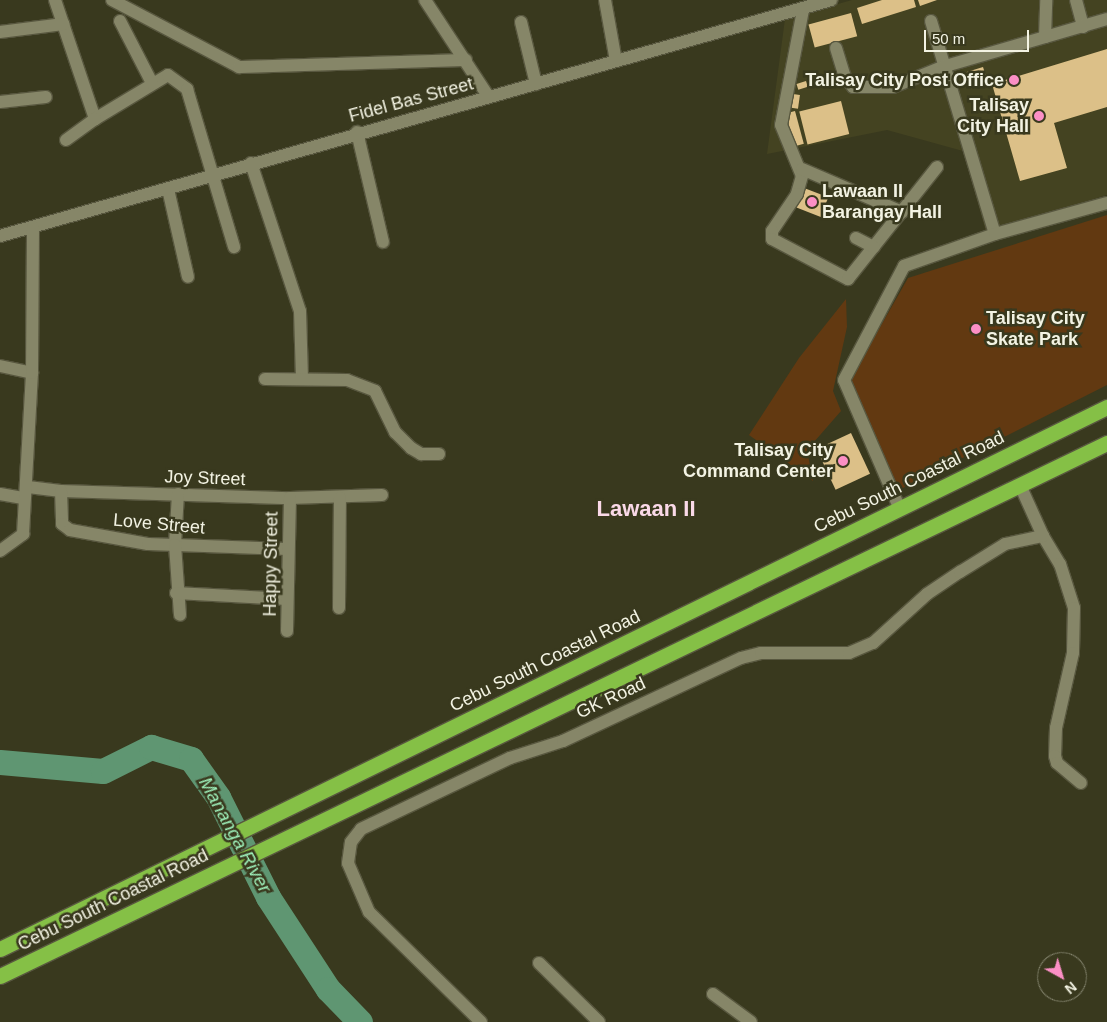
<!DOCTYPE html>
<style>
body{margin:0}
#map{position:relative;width:1107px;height:1022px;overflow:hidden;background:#39391e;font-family:Arial,sans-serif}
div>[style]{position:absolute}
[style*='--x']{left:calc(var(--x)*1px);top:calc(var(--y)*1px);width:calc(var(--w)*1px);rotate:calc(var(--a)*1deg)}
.built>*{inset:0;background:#444321}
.green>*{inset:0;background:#623911}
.river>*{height:25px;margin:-12.5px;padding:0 12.5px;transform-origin:12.5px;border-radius:12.5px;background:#5f9672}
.building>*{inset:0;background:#dcc088;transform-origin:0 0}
.roads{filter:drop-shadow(1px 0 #58573f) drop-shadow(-1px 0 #58573f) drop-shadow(0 1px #58573f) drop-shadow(0 -1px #58573f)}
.minor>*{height:12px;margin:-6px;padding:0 6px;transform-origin:6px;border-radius:6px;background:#868668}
.highway>*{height:15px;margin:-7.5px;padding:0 7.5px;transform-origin:7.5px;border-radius:7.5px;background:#85c046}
.dots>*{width:14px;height:14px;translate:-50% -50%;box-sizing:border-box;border:2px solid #39391e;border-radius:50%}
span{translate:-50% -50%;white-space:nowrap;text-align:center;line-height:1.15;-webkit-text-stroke:5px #39391e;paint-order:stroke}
.poi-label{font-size:18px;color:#f3f3e3;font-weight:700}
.right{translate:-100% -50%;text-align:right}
.left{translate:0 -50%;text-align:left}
.street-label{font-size:18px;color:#f3f3e3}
.water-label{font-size:19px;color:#9defb9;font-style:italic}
.district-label{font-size:22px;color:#fad9e8;font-weight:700}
.north{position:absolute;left:1037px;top:952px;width:50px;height:50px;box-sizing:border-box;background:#39391e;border:1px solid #83836d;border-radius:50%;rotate:141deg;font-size:14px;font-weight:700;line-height:20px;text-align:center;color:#f3f3e3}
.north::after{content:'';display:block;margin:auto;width:18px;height:22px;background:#fb8fc5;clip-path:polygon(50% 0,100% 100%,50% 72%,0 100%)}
.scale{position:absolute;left:924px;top:30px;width:105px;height:22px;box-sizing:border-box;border:2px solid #f3f3e3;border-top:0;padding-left:6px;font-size:15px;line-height:18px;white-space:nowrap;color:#f3f3e3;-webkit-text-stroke:4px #39391e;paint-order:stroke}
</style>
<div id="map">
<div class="built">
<i style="clip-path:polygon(852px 0,1107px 0,1107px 195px,986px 232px,963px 151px,887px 130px,767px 154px,785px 19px)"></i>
</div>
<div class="green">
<i style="clip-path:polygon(1107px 215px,1107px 385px,897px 491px,850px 380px,908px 278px)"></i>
<i style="clip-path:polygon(846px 299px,847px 327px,833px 391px,841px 411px,807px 450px,813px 481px,749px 435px,799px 358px)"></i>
</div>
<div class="river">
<i style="--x:0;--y:762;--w:103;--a:5"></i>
<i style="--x:103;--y:771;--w:54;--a:-26.6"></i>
<i style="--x:151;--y:747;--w:42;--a:16.7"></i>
<i style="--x:191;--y:759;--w:47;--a:54.6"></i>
<i style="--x:218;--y:797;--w:112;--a:63.4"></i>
<i style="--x:268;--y:897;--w:110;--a:56.9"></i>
<i style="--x:328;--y:989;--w:46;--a:45.9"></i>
</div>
<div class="building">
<i style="clip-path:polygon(882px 0,914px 0,916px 7px,862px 24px,857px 8px)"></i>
<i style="clip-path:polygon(918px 0,937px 0,920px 6px)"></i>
<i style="left:851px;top:13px;width:24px;height:44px;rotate:75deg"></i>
<i style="clip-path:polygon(1107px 49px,1107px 107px,1054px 123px,1067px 168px,1020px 181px,992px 84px)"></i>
<i style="left:983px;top:67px;width:17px;height:17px;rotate:73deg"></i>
<i style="left:806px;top:81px;width:6px;height:10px;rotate:72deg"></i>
<i style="left:793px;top:94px;width:7px;height:14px;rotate:8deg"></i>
<i style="left:841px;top:101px;width:34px;height:43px;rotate:76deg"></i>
<i style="left:795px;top:111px;width:34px;height:11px;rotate:75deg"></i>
<i style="left:804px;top:188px;width:26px;height:21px;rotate:21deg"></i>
<i style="left:851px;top:433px;width:45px;height:38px;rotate:65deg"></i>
</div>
<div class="roads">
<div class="minor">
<i style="--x:55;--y:0;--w:126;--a:71.4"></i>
<i style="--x:95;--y:119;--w:85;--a:-31.1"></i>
<i style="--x:168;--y:75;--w:24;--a:36"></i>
<i style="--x:187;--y:89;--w:165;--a:73.4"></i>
<i style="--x:112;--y:0;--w:144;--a:27.8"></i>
<i style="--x:239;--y:67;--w:227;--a:-1.8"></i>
<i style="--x:425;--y:0;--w:115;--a:56.7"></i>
<i style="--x:605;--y:0;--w:62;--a:79.8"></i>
<i style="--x:1076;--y:0;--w:28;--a:75"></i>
<i style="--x:803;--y:10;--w:117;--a:100.8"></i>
<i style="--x:781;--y:125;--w:55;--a:67.6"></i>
<i style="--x:802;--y:176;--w:19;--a:106"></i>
<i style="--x:797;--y:194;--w:45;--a:124"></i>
<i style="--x:772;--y:231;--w:8;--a:90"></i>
<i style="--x:772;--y:239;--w:86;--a:27.8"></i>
<i style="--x:848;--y:279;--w:143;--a:-51.5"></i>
<i style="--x:120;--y:21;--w:70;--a:62.7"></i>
<i style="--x:931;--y:21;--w:222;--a:73.3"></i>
<i style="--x:521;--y:22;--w:64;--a:76.4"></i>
<i style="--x:0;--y:32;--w:64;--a:-7.2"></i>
<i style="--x:1045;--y:37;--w:37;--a:-88"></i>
<i style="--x:836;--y:48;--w:28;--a:73"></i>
<i style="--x:844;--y:75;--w:15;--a:53"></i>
<i style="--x:853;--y:87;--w:40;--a:0"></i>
<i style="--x:893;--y:87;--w:53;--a:-22.2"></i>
<i style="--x:942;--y:67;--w:172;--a:-16.2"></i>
<i style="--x:0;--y:102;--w:46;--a:-6.2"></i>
<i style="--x:357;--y:132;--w:113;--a:76.7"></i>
<i style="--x:66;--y:140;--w:36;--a:-36"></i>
<i style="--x:251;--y:163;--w:156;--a:71.7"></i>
<i style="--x:300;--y:311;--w:67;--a:88.3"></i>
<i style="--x:802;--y:169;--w:109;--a:23.3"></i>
<i style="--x:168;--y:189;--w:90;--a:77.2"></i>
<i style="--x:0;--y:236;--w:864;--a:-15.85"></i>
<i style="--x:856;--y:238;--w:20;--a:27"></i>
<i style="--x:0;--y:366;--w:33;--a:12"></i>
<i style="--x:265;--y:379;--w:82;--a:0.7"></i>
<i style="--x:347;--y:380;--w:30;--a:21"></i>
<i style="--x:375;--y:391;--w:46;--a:64"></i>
<i style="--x:395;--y:432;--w:23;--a:45"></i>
<i style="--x:411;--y:448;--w:12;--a:31"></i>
<i style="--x:421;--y:454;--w:18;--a:0"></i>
<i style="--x:28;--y:487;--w:33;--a:7"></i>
<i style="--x:61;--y:491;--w:229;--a:1.8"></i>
<i style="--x:290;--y:498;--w:92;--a:-1.9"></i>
<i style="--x:61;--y:491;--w:33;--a:88"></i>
<i style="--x:62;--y:524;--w:10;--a:37"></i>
<i style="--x:70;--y:530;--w:79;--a:10.2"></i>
<i style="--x:148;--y:544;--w:140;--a:2"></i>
<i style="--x:0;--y:494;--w:23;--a:10"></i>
<i style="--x:178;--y:494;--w:51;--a:93.4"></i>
<i style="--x:175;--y:545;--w:70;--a:85.9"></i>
<i style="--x:899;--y:507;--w:138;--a:-113.4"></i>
<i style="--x:844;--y:380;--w:129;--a:-62.2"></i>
<i style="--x:904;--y:266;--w:96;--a:-19.4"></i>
<i style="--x:995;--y:234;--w:116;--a:-15.5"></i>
<i style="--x:1043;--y:536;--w:33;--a:59"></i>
<i style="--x:1060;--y:564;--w:46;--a:72.3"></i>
<i style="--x:1074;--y:608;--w:45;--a:91.3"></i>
<i style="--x:1073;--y:653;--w:77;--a:102.8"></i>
<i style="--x:1056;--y:728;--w:28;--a:92"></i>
<i style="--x:1055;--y:756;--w:7;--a:74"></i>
<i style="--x:1057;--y:763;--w:31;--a:40"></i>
<i style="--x:0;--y:551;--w:29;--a:-36"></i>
<i style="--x:23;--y:534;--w:161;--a:-86.8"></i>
<i style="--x:32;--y:373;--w:146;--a:-89.6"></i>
<i style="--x:176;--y:593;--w:111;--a:3.1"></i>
<i style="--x:339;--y:608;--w:110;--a:-89.5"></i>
<i style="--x:287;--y:631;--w:133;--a:-88.7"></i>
<i style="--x:539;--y:963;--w:84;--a:44.5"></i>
<i style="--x:713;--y:994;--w:47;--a:36.4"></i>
<i style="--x:481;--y:1022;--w:157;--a:-135.5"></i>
<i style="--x:369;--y:912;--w:53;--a:-113.2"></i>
<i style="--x:348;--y:863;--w:21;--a:-82"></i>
<i style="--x:351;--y:842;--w:16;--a:-52"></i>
<i style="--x:361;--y:829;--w:165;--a:-25.5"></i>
<i style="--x:510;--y:758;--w:56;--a:-17.8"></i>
<i style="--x:563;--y:741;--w:196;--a:-25"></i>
<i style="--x:741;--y:658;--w:21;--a:-14"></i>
<i style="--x:761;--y:653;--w:88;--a:0"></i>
<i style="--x:849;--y:653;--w:26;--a:-23"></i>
<i style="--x:873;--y:643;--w:73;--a:-42.2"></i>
<i style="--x:927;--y:594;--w:40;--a:-34"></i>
<i style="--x:960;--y:572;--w:53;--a:-31.9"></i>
<i style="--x:1005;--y:544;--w:39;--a:-12"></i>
<i style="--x:1043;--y:536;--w:56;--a:-114.3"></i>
</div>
<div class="highway">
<i style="--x:0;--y:949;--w:1233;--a:-26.09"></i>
<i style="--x:0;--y:976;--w:1229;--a:-25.71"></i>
</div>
</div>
<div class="dots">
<i style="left:1014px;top:80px;background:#fb8fc5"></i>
<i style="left:1039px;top:116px;background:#fb8fc5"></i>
<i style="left:812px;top:202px;background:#fb8fc5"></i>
<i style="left:976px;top:329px;background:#fb8fc5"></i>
<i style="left:843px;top:461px;background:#fb8fc5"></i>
</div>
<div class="poi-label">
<span class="right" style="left:1004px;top:80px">Talisay City Post Office</span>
<span class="right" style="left:1029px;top:116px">Talisay<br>City Hall</span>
<span class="left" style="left:822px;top:202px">Lawaan II<br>Barangay Hall</span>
<span class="left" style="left:986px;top:329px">Talisay City<br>Skate Park</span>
<span class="right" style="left:833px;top:461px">Talisay City<br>Command Center</span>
</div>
<div class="street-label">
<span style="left:411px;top:100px;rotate:-15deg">Fidel Bas Street</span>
<span style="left:205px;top:478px;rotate:2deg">Joy Street</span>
<span style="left:909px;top:482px;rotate:-26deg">Cebu South Coastal Road</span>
<span style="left:159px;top:524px;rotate:5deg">Love Street</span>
<span style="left:271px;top:564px;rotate:-89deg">Happy Street</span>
<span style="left:545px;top:661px;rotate:-26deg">Cebu South Coastal Road</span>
<span style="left:611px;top:698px;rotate:-25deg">GK Road</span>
<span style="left:113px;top:900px;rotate:-26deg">Cebu South Coastal Road</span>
</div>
<div class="water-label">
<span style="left:235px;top:835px;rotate:61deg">Mananga River</span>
</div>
<div class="district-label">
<span style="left:646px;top:509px">Lawaan II</span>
</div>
<div class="north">N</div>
<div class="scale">50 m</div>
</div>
